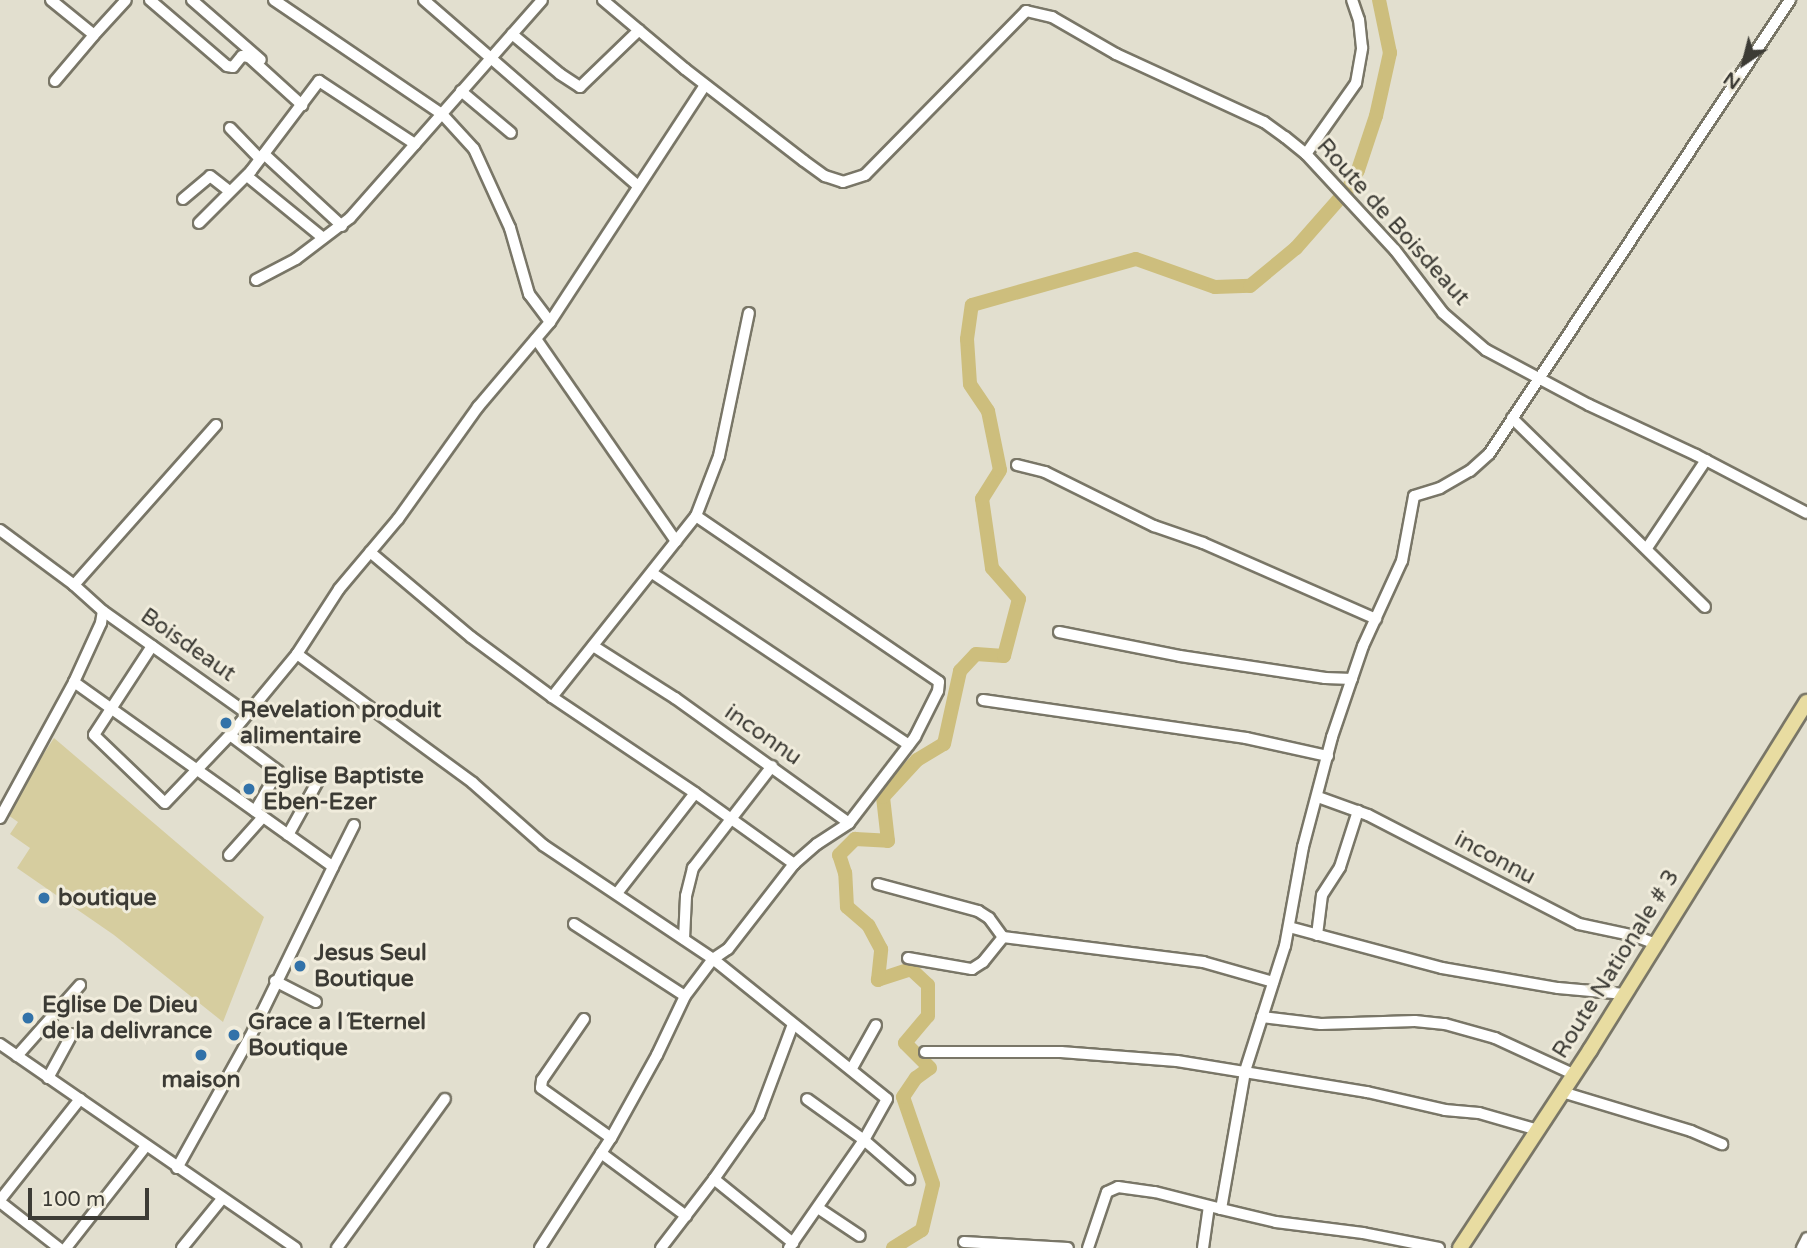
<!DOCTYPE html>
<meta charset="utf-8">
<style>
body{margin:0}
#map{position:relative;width:1807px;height:1248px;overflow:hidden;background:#e2dfcf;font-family:"Varela Round",sans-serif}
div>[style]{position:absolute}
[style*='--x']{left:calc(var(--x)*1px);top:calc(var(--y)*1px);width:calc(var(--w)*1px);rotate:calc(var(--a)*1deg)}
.green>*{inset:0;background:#d6cd9f}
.river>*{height:14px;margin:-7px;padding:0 7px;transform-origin:7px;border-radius:7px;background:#cdbe7d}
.roads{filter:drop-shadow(2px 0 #797667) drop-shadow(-2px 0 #797667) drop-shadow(0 2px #797667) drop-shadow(0 -2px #797667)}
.minor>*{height:10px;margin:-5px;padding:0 5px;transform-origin:5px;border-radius:5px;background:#fff}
.major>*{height:14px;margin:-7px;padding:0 7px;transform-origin:7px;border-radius:7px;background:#e8dca1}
.dots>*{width:19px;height:19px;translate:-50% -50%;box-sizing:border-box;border:4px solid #f0ecdc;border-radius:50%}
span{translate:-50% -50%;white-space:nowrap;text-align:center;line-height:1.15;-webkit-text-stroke:6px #f0ecdc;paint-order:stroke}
.street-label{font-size:23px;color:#3c3b35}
.poi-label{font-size:23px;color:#3c3b35;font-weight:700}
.left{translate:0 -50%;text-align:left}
.north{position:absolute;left:1709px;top:28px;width:70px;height:70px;-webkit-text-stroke:5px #f0ecdc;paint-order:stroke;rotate:215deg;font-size:19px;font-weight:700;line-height:28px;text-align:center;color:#3c3b35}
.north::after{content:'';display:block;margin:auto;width:24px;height:32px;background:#3c3b35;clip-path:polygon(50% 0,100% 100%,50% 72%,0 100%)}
.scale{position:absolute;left:28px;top:1188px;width:121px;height:32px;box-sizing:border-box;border:4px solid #3c3b35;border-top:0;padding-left:9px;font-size:21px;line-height:24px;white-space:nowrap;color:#3c3b35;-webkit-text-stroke:5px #f0ecdc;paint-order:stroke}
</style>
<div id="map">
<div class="green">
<i style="clip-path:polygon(54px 738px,264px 917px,223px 1022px,114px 935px,17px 868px,30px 848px,10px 834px,18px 822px,5px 813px)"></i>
</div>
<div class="river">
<i style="--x:893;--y:1248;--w:34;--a:-32"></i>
<i style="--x:922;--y:1230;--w:47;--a:-76.6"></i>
<i style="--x:933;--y:1184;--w:92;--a:-109"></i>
<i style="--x:903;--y:1097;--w:23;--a:-56"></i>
<i style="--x:916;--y:1078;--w:17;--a:-36"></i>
<i style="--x:930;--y:1068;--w:35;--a:-135"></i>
<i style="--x:905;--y:1043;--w:35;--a:-50"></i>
<i style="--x:928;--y:1016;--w:31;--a:-90"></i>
<i style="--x:928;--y:985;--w:23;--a:-137"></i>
<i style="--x:911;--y:969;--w:35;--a:162"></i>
<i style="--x:878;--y:980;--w:31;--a:-84"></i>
<i style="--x:881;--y:949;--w:27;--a:-118"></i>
<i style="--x:868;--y:925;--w:28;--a:-139"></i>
<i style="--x:847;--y:907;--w:34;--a:-93"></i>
<i style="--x:845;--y:873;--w:19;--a:-108"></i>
<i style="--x:839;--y:855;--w:23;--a:-45"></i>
<i style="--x:855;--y:839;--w:33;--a:3"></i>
<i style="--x:888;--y:841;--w:44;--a:-96.5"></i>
<i style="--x:883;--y:797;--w:50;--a:-47.4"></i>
<i style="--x:917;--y:760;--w:31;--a:-31"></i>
<i style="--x:944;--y:744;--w:75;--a:-77.6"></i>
<i style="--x:960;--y:671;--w:23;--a:-47"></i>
<i style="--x:976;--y:654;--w:28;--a:4"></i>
<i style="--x:1004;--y:656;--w:59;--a:-75.3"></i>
<i style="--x:1019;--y:599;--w:41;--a:-131.1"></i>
<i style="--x:992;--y:568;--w:70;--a:-98.2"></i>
<i style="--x:982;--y:499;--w:34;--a:-58"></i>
<i style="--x:1000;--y:470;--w:60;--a:-101.5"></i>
<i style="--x:988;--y:411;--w:32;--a:-124"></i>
<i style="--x:970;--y:384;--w:45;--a:-93.8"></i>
<i style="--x:967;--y:339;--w:34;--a:-82"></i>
<i style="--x:972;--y:305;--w:170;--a:-15.7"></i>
<i style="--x:1136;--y:259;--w:84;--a:19.5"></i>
<i style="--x:1215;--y:287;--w:35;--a:-2"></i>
<i style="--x:1250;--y:286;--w:60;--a:-39.6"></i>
<i style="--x:1296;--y:248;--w:79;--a:-48.6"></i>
<i style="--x:1348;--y:189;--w:21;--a:-62"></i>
<i style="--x:1358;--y:170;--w:57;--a:-71.6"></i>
<i style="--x:1376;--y:116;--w:65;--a:-77.5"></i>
<i style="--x:1390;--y:53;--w:54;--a:-101.7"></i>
</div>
<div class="roads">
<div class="minor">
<i style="--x:51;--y:0;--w:55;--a:39.1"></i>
<i style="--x:94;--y:35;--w:47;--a:-47.6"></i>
<i style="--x:150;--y:0;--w:101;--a:40.6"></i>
<i style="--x:227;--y:66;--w:6;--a:9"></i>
<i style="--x:233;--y:67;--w:14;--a:-51"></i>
<i style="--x:242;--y:56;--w:7;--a:8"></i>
<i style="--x:249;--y:57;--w:72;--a:42.2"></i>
<i style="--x:192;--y:0;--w:91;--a:41"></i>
<i style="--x:274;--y:0;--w:203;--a:34.2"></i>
<i style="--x:442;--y:114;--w:47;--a:47.6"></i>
<i style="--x:474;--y:149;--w:87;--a:65.5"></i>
<i style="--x:510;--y:228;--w:69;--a:73.9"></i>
<i style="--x:529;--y:294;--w:35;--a:53"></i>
<i style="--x:424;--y:0;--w:284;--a:41"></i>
<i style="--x:603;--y:0;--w:107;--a:40.1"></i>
<i style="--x:685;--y:69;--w:150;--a:37.7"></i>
<i style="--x:804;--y:161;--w:26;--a:36"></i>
<i style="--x:825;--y:176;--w:19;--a:18"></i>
<i style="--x:843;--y:182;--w:23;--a:-18"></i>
<i style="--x:865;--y:175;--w:230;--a:-45.5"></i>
<i style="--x:1026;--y:11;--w:27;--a:13"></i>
<i style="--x:1052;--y:17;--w:74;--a:30"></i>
<i style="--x:1116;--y:54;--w:163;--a:24.7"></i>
<i style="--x:1264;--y:122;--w:26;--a:36"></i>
<i style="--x:1285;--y:137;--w:27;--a:39"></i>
<i style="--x:1306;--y:154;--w:131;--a:47.2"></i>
<i style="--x:1395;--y:250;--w:79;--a:52.7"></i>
<i style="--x:1443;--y:313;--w:57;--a:40.7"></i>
<i style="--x:1486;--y:350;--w:117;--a:28.1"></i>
<i style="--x:1589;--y:405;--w:118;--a:25"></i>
<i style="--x:1696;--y:455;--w:125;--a:27.6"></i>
<i style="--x:512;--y:34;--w:62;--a:39.8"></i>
<i style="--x:560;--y:74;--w:24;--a:33"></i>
<i style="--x:580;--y:87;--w:82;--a:-44"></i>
<i style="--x:55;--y:81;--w:60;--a:-49.7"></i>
<i style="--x:461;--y:91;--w:65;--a:40"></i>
<i style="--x:230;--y:128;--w:43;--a:45.9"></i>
<i style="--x:264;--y:154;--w:106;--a:42.7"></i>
<i style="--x:1306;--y:154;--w:87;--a:-54.8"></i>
<i style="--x:1356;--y:83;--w:36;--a:-80"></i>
<i style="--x:1362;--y:48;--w:28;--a:-96"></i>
<i style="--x:1359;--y:20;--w:21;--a:-109"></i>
<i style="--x:247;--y:176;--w:98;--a:39.2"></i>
<i style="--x:183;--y:199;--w:35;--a:-40"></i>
<i style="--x:210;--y:176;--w:24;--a:38"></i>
<i style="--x:199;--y:223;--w:74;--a:-45"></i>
<i style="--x:251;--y:171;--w:113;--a:-52.9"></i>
<i style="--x:319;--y:81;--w:115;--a:33.3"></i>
<i style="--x:256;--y:280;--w:45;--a:-27.7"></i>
<i style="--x:296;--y:259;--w:68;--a:-37.2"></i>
<i style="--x:350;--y:218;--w:290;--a:-48.6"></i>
<i style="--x:536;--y:339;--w:246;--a:55.3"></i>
<i style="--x:1512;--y:418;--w:270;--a:44.4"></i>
<i style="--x:1017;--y:465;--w:29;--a:14"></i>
<i style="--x:1045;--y:472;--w:122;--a:26.4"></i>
<i style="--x:1154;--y:526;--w:52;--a:19.1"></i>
<i style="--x:1203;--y:543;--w:189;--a:23.7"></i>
<i style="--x:696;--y:516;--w:294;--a:34.3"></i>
<i style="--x:939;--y:682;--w:9;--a:96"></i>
<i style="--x:938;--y:691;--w:51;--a:116.6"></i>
<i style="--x:915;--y:737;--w:108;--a:127.5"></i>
<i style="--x:0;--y:530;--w:92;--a:36.6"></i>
<i style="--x:74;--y:585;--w:39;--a:42"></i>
<i style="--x:103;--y:611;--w:178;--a:35.4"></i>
<i style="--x:1647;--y:548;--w:106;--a:-56.2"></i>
<i style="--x:370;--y:552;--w:132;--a:40.1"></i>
<i style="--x:471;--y:637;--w:101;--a:36.5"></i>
<i style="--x:652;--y:573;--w:309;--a:33.8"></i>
<i style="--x:74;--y:585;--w:214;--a:-48.4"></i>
<i style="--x:1059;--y:632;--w:123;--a:11.2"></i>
<i style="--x:1180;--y:656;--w:147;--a:8.6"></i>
<i style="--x:1325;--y:678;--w:27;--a:2"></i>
<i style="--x:152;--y:646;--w:106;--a:123.1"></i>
<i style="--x:94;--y:735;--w:98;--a:43.8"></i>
<i style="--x:165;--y:803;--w:94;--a:-46.3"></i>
<i style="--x:230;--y:735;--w:105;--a:-50.4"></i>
<i style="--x:297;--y:654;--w:77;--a:-57.1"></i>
<i style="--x:339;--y:589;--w:92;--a:-49.9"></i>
<i style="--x:398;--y:519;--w:138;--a:-54.5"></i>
<i style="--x:478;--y:407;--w:111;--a:-49.7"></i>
<i style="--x:550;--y:322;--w:283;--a:-56.8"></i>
<i style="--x:297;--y:654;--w:218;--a:36.2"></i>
<i style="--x:473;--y:783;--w:94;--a:41.5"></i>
<i style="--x:543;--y:845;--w:205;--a:33.8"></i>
<i style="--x:713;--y:959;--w:223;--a:38.8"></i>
<i style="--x:887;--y:1099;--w:47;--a:119.3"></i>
<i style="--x:864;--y:1140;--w:60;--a:40.9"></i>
<i style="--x:74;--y:682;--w:318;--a:35.5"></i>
<i style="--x:333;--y:867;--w:189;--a:116"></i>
<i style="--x:250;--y:1037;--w:150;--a:119.1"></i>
<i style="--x:983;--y:700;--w:266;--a:8.2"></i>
<i style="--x:1246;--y:738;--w:84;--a:12.4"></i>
<i style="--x:230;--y:735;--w:60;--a:36.9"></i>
<i style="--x:278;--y:771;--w:46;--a:119.9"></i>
<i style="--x:695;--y:793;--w:122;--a:35.6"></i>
<i style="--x:1318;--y:797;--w:53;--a:19.8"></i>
<i style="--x:1368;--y:815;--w:237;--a:27.3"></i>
<i style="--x:1579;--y:924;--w:57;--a:12.1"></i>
<i style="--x:1635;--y:936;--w:22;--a:21"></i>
<i style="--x:0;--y:818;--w:155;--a:-61.4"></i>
<i style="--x:74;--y:682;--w:65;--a:-65.4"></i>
<i style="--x:101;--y:623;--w:12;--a:-81"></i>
<i style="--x:288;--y:835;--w:64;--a:-61"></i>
<i style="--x:229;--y:855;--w:51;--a:-48.2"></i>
<i style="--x:333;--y:867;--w:47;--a:-63.4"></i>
<i style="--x:878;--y:884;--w:104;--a:15.1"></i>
<i style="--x:978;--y:911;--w:13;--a:32"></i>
<i style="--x:989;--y:918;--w:24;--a:54"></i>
<i style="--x:1003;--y:937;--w:202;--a:7.1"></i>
<i style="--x:1203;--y:962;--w:73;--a:15.9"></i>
<i style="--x:618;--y:892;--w:125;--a:-52.1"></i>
<i style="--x:695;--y:793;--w:172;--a:-146.1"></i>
<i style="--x:552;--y:697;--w:231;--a:-51.5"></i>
<i style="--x:696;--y:516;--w:64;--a:-69"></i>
<i style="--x:719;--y:456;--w:146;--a:-78.2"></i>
<i style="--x:574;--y:924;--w:132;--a:33"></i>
<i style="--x:1289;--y:927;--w:158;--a:15"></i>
<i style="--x:1442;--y:968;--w:118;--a:9.8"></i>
<i style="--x:1558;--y:988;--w:67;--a:5.1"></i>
<i style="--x:1317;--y:935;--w:40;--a:-82.9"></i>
<i style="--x:1322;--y:895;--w:33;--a:-57"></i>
<i style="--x:1340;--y:867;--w:59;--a:-72.2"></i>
<i style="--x:684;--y:939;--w:43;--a:-87.3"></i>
<i style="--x:686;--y:896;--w:29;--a:-76"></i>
<i style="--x:693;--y:868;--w:129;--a:-52.2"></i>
<i style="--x:908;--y:958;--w:65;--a:9.8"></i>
<i style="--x:972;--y:969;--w:13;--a:-32"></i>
<i style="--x:983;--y:962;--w:32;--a:-51"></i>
<i style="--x:275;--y:981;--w:46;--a:27.1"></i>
<i style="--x:1262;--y:1017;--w:59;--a:6.8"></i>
<i style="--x:1321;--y:1024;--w:94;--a:-1.8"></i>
<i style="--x:1415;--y:1021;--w:30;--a:6"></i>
<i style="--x:1445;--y:1024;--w:52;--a:15.6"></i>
<i style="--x:1495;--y:1038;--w:86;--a:24.8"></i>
<i style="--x:584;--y:1019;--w:74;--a:124.5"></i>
<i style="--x:542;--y:1080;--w:8;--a:97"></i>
<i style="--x:541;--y:1088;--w:86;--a:35.5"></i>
<i style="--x:0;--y:1044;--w:359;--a:34.6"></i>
<i style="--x:925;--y:1052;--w:136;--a:0"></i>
<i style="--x:1061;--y:1052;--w:116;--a:4.4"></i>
<i style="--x:1177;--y:1061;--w:193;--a:9.3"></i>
<i style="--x:1367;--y:1092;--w:80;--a:13"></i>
<i style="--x:1445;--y:1110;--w:34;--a:5"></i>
<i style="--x:1479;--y:1113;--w:61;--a:16.1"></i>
<i style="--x:17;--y:1056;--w:95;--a:-48.4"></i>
<i style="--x:852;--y:1068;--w:49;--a:-60.8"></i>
<i style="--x:48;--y:1078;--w:50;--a:-61.4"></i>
<i style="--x:1562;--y:1092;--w:135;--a:16.8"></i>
<i style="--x:1691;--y:1131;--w:34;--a:23"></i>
<i style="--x:601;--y:1153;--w:106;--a:36.5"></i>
<i style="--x:714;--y:1179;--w:78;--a:-54.9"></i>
<i style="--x:759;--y:1115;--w:97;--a:-69.5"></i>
<i style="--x:0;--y:1200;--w:129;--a:-51.6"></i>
<i style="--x:0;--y:1202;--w:75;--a:37.9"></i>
<i style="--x:818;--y:1208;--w:50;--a:33.7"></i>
<i style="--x:964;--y:1242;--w:104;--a:3.3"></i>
<i style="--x:66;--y:1248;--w:130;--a:-51.9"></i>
<i style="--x:182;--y:1248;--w:63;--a:-50.8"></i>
<i style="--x:337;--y:1248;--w:184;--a:-54.1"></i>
<i style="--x:540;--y:1248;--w:131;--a:-57.2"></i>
<i style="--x:611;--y:1138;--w:95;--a:-61"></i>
<i style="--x:657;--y:1055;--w:65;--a:-64.6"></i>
<i style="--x:685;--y:996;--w:46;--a:-52.9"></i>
<i style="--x:713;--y:959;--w:18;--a:-34"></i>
<i style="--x:728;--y:949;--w:108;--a:-52.2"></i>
<i style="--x:794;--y:864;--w:30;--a:-41"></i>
<i style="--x:817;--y:844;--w:38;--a:-33"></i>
<i style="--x:849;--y:823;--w:214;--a:-144.3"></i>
<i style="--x:675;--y:698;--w:97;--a:-147.6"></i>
<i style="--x:661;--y:1248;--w:87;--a:-52.5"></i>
<i style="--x:714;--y:1179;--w:102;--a:39"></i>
<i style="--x:789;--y:1248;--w:131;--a:-55.2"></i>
<i style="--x:864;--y:1140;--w:70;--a:-144.3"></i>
<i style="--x:1088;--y:1248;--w:59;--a:-71.3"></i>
<i style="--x:1107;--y:1192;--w:12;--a:-24"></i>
<i style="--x:1118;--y:1187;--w:37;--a:8"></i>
<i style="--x:1155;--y:1192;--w:68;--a:14.4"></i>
<i style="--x:1203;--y:1248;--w:42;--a:-81.9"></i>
<i style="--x:1439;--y:1248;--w:77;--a:-168.8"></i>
<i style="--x:1363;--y:1233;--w:88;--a:-172.8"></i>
<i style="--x:1276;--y:1222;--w:57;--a:-166.7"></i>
<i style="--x:1221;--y:1209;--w:140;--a:-80.1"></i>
<i style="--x:1245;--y:1071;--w:131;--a:-72.3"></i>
<i style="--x:1285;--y:946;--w:101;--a:-79.7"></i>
<i style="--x:1303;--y:847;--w:114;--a:-75.2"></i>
<i style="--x:1332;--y:737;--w:96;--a:-71.2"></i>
<i style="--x:1363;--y:646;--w:94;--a:-65.4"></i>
<i style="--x:1402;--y:561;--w:66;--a:-79.5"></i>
<i style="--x:1414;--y:496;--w:27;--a:-17"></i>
<i style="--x:1440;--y:488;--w:34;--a:-30"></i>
<i style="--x:1470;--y:471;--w:25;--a:-42"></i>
<i style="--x:1489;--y:454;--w:545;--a:-56.46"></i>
<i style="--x:1802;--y:1248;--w:11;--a:-63"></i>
</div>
<div class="major">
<i style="--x:1460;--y:1248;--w:237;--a:-56.7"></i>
<i style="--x:1590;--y:1050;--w:410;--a:-58.1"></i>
</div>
</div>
<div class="dots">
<i style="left:226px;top:723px;background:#3272a9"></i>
<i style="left:249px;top:789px;background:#3272a9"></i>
<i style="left:44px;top:898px;background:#3272a9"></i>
<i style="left:300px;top:966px;background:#3272a9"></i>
<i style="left:28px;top:1018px;background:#3272a9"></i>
<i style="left:234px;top:1035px;background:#3272a9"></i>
<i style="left:201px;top:1055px;background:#3272a9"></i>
</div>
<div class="street-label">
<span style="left:1393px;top:222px;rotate:48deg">Route de Boisdeaut</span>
<span style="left:188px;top:645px;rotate:35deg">Boisdeaut</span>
<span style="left:763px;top:735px;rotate:35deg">inconnu</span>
<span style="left:1495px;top:858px;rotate:28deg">inconnu</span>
<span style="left:1616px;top:964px;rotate:-58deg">Route Nationale # 3</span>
</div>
<div class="poi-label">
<span class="left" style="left:240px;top:723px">Revelation produit<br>alimentaire</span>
<span class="left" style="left:263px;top:789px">Eglise Baptiste<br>Eben-Ezer</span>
<span class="left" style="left:58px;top:898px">boutique</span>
<span class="left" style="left:314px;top:966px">Jesus Seul<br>Boutique</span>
<span class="left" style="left:42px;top:1018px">Eglise De Dieu<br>de la delivrance</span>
<span class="left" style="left:248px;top:1035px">Grace a l´Eternel<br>Boutique</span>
<span style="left:201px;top:1080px">maison</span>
</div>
<div class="north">N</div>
<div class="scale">100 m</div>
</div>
